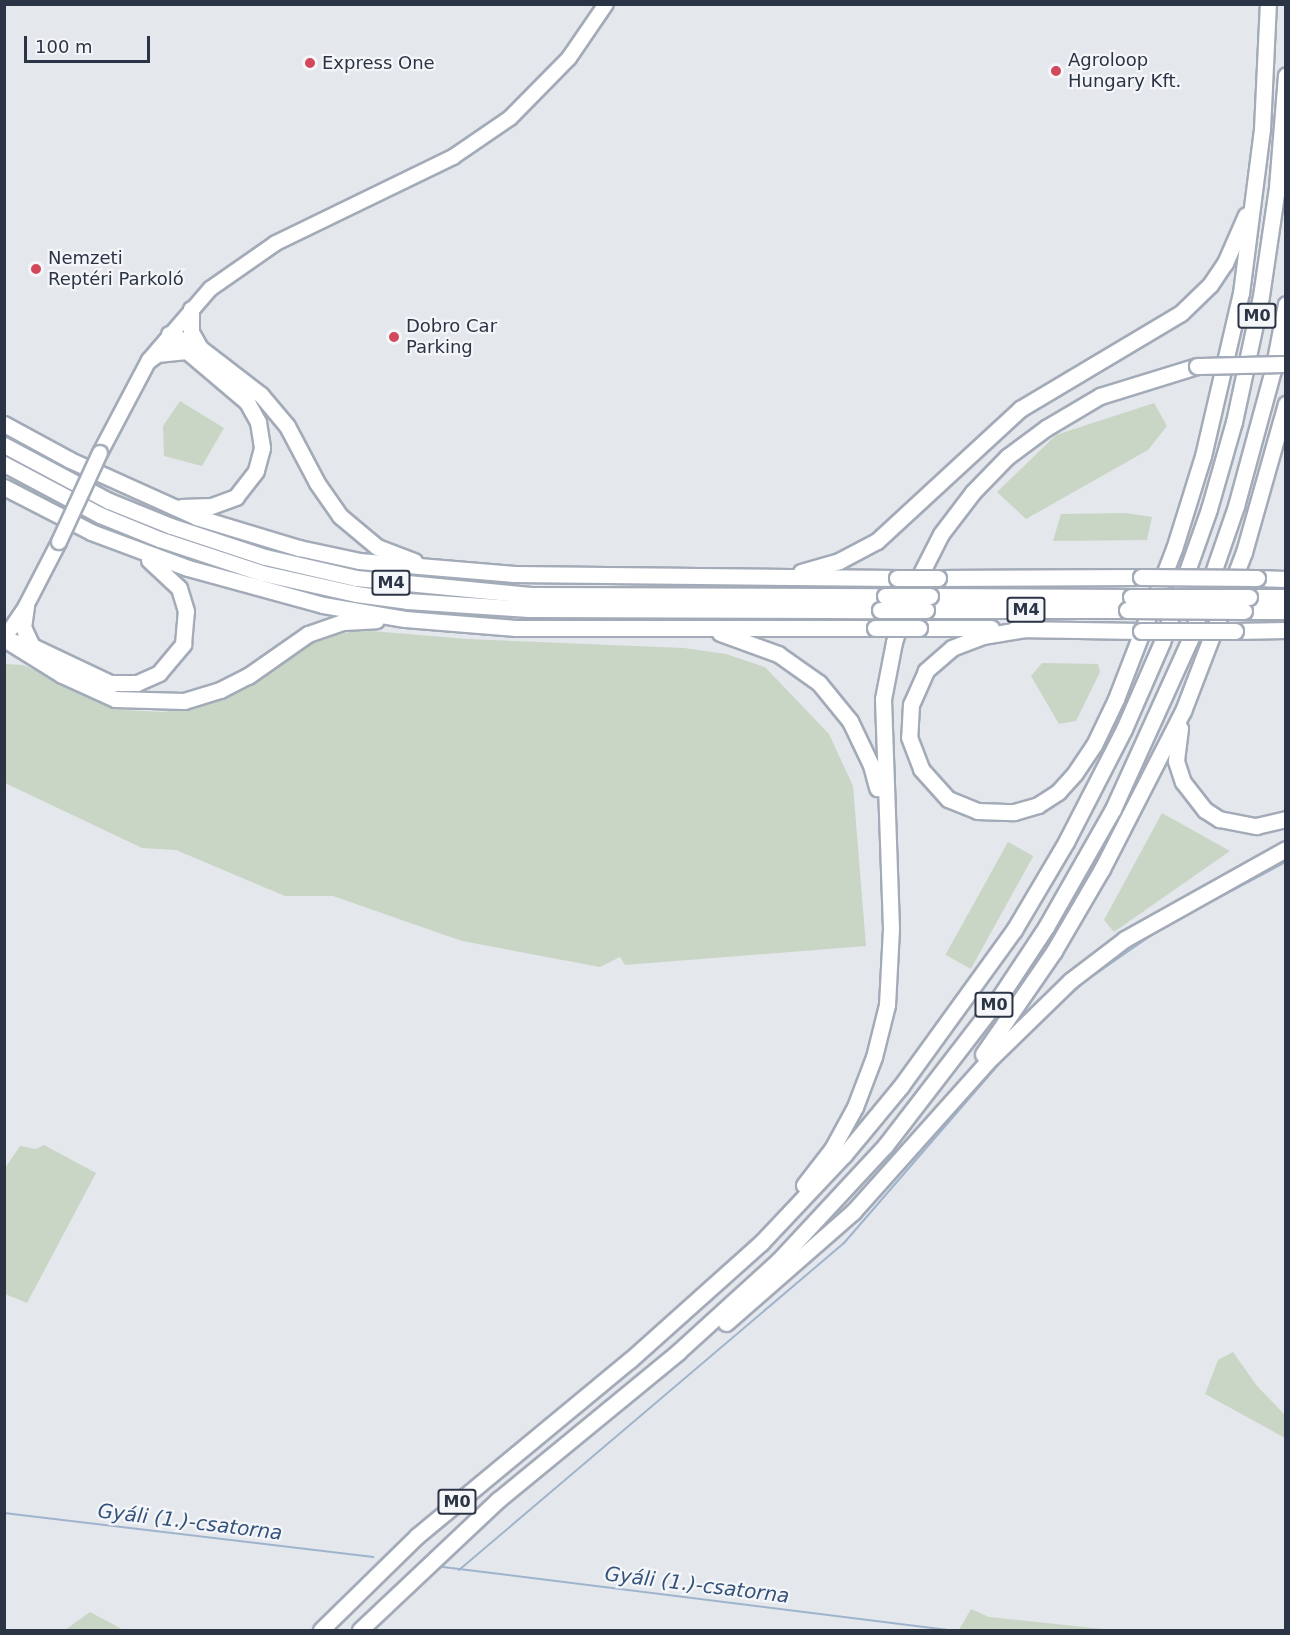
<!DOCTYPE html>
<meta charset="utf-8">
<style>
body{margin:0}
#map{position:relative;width:1290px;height:1635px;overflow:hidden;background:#e4e7ec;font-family:"DejaVu Sans",sans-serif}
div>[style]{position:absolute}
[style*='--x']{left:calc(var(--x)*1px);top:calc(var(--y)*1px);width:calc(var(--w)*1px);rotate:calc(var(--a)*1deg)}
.green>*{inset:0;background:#c9d6c5;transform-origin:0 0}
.stream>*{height:2px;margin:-1px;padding:0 1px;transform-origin:1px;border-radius:1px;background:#9fb4cc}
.roads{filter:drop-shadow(2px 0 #a3abb8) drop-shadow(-2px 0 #a3abb8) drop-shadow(0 2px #a3abb8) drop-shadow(0 -2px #a3abb8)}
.major>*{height:14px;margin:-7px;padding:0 7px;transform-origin:7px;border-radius:7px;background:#fff}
.highway>*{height:15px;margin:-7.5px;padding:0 7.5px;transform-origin:7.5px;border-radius:7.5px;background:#fff}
.bridges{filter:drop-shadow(2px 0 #a3abb8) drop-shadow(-2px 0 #a3abb8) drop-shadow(0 2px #a3abb8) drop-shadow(0 -2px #a3abb8)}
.major-bridge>*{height:14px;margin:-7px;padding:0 7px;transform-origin:7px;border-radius:7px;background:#fff}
.highway-bridge>*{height:15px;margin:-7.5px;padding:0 7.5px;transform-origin:7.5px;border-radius:7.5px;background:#fff}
.dots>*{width:16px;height:16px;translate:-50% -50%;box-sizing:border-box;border:3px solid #f4f6f9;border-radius:50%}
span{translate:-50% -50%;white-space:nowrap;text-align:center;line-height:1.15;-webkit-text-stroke:4.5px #f4f6f9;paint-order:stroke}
.shield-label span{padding:2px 4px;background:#f4f6f9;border:2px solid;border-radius:4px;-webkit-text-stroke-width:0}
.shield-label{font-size:16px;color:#2b3445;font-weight:700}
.poi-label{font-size:18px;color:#2b3445}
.left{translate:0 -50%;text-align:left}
.water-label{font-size:20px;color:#34527a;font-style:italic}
.frame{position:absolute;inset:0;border:6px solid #2b3445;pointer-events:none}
.scale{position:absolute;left:24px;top:36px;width:126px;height:27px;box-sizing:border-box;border:3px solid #2b3445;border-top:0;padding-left:8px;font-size:18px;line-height:21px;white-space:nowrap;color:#2b3445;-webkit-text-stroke:4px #f4f6f9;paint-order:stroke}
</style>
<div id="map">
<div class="green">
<i style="clip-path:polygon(180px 401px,224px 428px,202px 466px,164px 456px,163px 426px)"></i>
<i style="clip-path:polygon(1154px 403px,1167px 426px,1148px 450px,1026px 519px,997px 492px,1056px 435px)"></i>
<i style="clip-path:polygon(1126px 513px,1152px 517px,1147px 540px,1053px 541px,1061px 514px)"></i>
<i style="clip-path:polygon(360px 630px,467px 639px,684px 648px,726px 654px,765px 667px,829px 734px,853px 786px,866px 946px,625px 965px,620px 957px,600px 967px,462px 941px,333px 896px,285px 896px,176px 850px,142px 848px,5px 783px,5px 664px,23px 665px,122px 710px,165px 712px,219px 698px,320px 638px)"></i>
<i style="clip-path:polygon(1042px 663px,1098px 664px,1100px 672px,1076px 721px,1059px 724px,1031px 676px)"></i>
<i style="clip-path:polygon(1162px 813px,1230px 851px,1114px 932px,1104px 920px)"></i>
<i style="left:1008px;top:842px;width:29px;height:129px;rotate:29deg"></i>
<i style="clip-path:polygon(44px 1145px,96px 1173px,27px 1303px,5px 1294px,5px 1168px,20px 1146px,36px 1149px)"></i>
<i style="clip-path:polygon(1233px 1352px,1257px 1386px,1285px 1415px,1285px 1438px,1205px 1394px,1218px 1360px)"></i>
<i style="clip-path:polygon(971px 1609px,989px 1617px,1112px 1630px,959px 1630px)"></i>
<i style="clip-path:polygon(90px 1612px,120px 1628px,121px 1630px,65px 1630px)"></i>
</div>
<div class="stream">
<i style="--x:4;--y:1513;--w:372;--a:6.8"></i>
<i style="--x:443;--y:1567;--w:509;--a:7.11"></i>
<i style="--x:459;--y:1570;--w:505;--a:-40.34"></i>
<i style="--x:844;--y:1243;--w:264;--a:-49.1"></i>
<i style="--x:1017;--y:1043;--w:91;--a:-42.3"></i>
<i style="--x:1084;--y:982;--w:96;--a:-34.8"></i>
<i style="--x:1163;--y:927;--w:139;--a:-27.9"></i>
</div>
<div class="roads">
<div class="major">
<i style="--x:100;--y:453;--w:105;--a:-62.2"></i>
<i style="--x:149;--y:360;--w:94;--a:-49.3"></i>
<i style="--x:210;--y:289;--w:80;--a:-34.9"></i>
<i style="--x:276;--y:243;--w:197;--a:-25.9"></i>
<i style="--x:453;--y:157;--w:69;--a:-34.4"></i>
<i style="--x:510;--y:118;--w:84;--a:-45.5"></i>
<i style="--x:569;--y:58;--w:65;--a:-55.6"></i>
<i style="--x:4;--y:639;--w:40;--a:-56"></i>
<i style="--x:26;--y:606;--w:72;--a:-62.7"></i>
</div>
<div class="highway">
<i style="--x:191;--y:309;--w:23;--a:90"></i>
<i style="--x:191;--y:332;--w:18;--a:61"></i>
<i style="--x:169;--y:334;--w:34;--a:24"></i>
<i style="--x:200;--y:348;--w:77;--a:37.6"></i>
<i style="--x:261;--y:395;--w:40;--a:50"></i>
<i style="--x:287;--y:426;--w:64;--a:62.2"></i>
<i style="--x:317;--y:483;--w:40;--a:55.1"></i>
<i style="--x:340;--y:516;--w:48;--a:40"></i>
<i style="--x:377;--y:547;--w:40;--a:21"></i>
<i style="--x:175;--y:341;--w:94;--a:40.3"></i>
<i style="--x:247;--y:402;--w:23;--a:61"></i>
<i style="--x:258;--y:422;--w:26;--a:81"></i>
<i style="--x:262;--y:448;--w:24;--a:105"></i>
<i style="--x:256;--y:471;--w:33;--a:128"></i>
<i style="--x:236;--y:497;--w:27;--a:160"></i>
<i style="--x:211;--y:506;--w:30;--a:178"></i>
<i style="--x:149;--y:360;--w:10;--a:-37"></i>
<i style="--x:157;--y:354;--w:27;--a:-6"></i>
<i style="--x:4;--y:424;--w:75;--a:28.6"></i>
<i style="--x:70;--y:460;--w:138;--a:24.3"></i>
<i style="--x:196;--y:517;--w:108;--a:16.8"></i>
<i style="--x:299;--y:548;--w:61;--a:12.2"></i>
<i style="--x:359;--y:561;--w:156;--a:4.8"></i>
<i style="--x:514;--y:574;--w:383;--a:0.6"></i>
<i style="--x:4;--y:445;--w:119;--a:28.1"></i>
<i style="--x:109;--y:501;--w:67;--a:22"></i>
<i style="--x:171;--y:526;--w:99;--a:18.3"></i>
<i style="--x:265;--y:557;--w:93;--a:13"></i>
<i style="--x:356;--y:578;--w:175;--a:5.6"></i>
<i style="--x:530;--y:595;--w:355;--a:0.2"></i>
<i style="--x:4;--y:464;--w:109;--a:28"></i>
<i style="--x:100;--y:515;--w:64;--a:22.1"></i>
<i style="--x:159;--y:539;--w:108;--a:18.3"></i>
<i style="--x:262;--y:573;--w:96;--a:12.6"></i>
<i style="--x:356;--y:594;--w:51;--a:7.8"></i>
<i style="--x:407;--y:601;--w:122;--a:3.8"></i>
<i style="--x:529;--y:609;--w:351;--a:0.2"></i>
<i style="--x:4;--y:487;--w:98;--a:27.3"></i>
<i style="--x:91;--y:532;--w:103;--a:20.4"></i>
<i style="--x:188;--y:568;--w:140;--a:15.3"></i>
<i style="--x:323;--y:605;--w:83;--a:9.7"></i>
<i style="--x:405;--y:619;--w:111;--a:4.6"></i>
<i style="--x:516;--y:628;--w:359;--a:0"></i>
<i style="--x:801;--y:572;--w:40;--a:-16"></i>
<i style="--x:839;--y:561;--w:43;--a:-27.8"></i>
<i style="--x:877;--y:541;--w:195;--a:-42.7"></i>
<i style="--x:1020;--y:409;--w:187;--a:-30.8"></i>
<i style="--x:1181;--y:313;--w:40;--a:-44"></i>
<i style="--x:1210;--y:285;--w:27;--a:-56"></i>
<i style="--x:1225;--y:263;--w:52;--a:-66.4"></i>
<i style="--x:938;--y:578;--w:203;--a:-0.3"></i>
<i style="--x:1257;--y:578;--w:29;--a:2"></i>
<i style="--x:930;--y:596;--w:201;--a:0.3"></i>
<i style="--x:1249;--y:597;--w:37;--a:0"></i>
<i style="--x:26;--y:606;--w:21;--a:98"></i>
<i style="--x:23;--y:627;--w:21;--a:65"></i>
<i style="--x:926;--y:610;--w:201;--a:0"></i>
<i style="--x:1244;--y:611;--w:42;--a:0"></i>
<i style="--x:919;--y:628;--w:72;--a:0"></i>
<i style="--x:1015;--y:629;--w:126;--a:0.9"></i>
<i style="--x:1025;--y:629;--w:43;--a:170.5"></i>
<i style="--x:983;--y:636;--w:33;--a:159"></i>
<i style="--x:952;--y:648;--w:35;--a:139"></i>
<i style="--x:926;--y:671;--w:36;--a:114"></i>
<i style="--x:911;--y:704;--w:33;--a:93"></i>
<i style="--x:909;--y:737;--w:34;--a:69"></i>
<i style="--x:921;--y:769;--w:40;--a:48"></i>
<i style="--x:948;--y:799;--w:31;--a:22"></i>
<i style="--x:977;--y:811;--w:37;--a:2"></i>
<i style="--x:1014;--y:812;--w:25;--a:-16"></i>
<i style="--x:1038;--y:805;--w:24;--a:-33"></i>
<i style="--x:1058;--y:792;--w:25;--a:-48"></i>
<i style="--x:1075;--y:773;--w:34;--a:-56"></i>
<i style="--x:1094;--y:745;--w:51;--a:-64.4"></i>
<i style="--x:1116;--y:699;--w:161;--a:-68.9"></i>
<i style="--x:1174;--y:549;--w:97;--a:-72.7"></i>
<i style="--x:1203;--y:456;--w:167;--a:-76.9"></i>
<i style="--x:1241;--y:293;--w:165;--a:-82.7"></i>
<i style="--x:1262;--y:129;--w:125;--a:-87.3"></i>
<i style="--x:1235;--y:631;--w:51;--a:-1.1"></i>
<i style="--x:720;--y:633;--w:62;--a:19.9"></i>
<i style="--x:778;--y:654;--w:50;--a:35.3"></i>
<i style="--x:819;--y:683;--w:49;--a:50.8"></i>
<i style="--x:850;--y:721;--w:49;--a:64.5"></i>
<i style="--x:871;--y:765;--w:24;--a:75"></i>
<i style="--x:4;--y:639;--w:68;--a:31.8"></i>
<i style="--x:62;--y:675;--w:58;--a:24.4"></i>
<i style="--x:115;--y:699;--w:69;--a:1.7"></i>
<i style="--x:184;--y:701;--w:38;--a:-17"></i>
<i style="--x:220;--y:690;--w:31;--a:-27"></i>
<i style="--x:248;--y:676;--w:73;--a:-35"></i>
<i style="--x:308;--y:634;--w:37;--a:-19"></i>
<i style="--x:343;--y:622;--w:33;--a:-3"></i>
<i style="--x:10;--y:641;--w:23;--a:13"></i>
<i style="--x:32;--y:646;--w:86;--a:25.4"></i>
<i style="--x:110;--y:683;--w:27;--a:0"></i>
<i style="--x:137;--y:683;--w:24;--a:-24"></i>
<i style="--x:159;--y:673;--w:38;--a:-50"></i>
<i style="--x:183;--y:644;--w:33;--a:-85"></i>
<i style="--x:186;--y:611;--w:24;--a:-107"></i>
<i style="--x:179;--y:588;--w:41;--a:-137"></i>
<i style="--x:1180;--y:728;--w:33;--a:97"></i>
<i style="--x:1176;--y:761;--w:22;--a:72"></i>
<i style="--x:1183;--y:782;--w:36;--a:52"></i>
<i style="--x:1205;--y:810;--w:17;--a:33"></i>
<i style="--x:1219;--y:819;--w:38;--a:11"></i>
<i style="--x:1256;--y:826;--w:31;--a:-13"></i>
<i style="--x:983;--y:1054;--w:125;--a:-55.4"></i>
<i style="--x:1054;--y:951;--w:95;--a:-59.7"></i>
<i style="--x:1102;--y:869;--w:178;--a:-62.9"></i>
<i style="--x:1183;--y:711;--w:170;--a:-69"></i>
<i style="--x:1244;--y:552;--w:154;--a:-74.2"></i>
<i style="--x:804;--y:1185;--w:46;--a:-52.1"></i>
<i style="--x:832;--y:1149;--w:48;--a:-61.3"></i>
<i style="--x:855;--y:1107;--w:53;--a:-69.2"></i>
<i style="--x:874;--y:1057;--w:54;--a:-76"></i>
<i style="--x:887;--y:1005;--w:77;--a:-87"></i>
<i style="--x:891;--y:928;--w:229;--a:-92"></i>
<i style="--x:883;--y:699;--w:58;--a:-79.1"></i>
<i style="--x:894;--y:642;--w:43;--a:-72.4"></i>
<i style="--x:907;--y:601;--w:75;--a:-63.1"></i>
<i style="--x:941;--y:534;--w:53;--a:-52.7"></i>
<i style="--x:973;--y:492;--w:49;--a:-45.8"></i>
<i style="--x:1007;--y:457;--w:49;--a:-36.6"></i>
<i style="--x:1046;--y:428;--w:63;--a:-30.7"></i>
<i style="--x:1100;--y:396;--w:102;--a:-17.2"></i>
<i style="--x:726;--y:1323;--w:169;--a:-41.2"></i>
<i style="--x:853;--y:1212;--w:200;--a:-48.2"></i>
<i style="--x:986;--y:1063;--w:117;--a:-44.3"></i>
<i style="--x:1070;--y:981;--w:69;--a:-37.4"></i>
<i style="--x:1125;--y:939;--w:184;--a:-29.2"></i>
<i style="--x:321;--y:1630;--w:134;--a:-44.4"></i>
<i style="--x:417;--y:1536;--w:276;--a:-39.6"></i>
<i style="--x:630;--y:1360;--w:176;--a:-41.8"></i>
<i style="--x:761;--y:1243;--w:121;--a:-46.7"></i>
<i style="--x:844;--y:1155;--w:89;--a:-50.4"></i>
<i style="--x:901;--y:1086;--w:193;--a:-54.1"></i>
<i style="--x:1014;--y:930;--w:102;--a:-59.4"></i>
<i style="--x:1066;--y:842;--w:127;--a:-62.8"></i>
<i style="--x:1124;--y:729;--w:95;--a:-66.4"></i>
<i style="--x:1162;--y:642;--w:141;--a:-70.5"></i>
<i style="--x:1209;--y:509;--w:91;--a:-74"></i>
<i style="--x:1234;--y:422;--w:129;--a:-77.9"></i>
<i style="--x:1261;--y:296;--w:110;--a:-81.6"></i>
<i style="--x:1277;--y:187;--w:112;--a:-85.4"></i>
<i style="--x:360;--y:1630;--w:190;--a:-43.3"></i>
<i style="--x:498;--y:1500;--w:233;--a:-39.4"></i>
<i style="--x:678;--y:1352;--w:135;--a:-42.3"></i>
<i style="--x:778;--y:1261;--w:157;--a:-47.1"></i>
<i style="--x:885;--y:1146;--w:187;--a:-52.4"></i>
<i style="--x:999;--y:998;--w:85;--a:-56.5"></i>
<i style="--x:1046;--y:927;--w:136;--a:-60.4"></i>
<i style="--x:1113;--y:809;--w:187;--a:-65.6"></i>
<i style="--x:1190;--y:639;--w:141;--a:-70.9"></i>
<i style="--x:1236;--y:506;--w:141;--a:-74.8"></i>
<i style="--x:1273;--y:370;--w:67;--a:-78.9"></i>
</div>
</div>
<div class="bridges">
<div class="major-bridge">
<i style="--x:59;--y:542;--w:98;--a:-65.3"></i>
</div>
<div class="highway-bridge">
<i style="--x:1197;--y:366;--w:89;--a:-1.3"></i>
<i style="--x:1141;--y:577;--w:116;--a:0.5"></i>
<i style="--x:897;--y:578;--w:41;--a:0"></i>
<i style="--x:885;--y:596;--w:45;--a:0"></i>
<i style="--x:1131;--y:597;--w:118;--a:0"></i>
<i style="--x:880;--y:610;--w:46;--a:0"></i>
<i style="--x:1127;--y:610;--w:117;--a:0.5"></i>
<i style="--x:875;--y:628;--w:44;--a:0"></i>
<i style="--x:1141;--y:631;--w:94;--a:0"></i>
</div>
</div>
<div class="dots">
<i style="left:310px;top:63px;background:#d1495b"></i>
<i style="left:1056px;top:71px;background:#d1495b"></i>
<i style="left:36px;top:269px;background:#d1495b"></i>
<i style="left:394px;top:337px;background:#d1495b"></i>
</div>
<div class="shield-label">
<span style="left:1257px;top:316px">M0</span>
<span style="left:391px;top:583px">M4</span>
<span style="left:1026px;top:610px">M4</span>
<span style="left:994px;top:1005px">M0</span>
<span style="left:457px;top:1502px">M0</span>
</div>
<div class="poi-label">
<span class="left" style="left:1068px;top:71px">Agroloop<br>Hungary Kft.</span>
<span class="left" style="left:322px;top:63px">Express One</span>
<span class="left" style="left:48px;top:269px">Nemzeti<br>Reptéri Parkoló</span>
<span class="left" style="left:406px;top:337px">Dobro Car<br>Parking</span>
</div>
<div class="water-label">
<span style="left:190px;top:1522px;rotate:7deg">Gyáli (1.)-csatorna</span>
<span style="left:697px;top:1585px;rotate:7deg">Gyáli (1.)-csatorna</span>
</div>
<div class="frame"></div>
<div class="scale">100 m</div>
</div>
